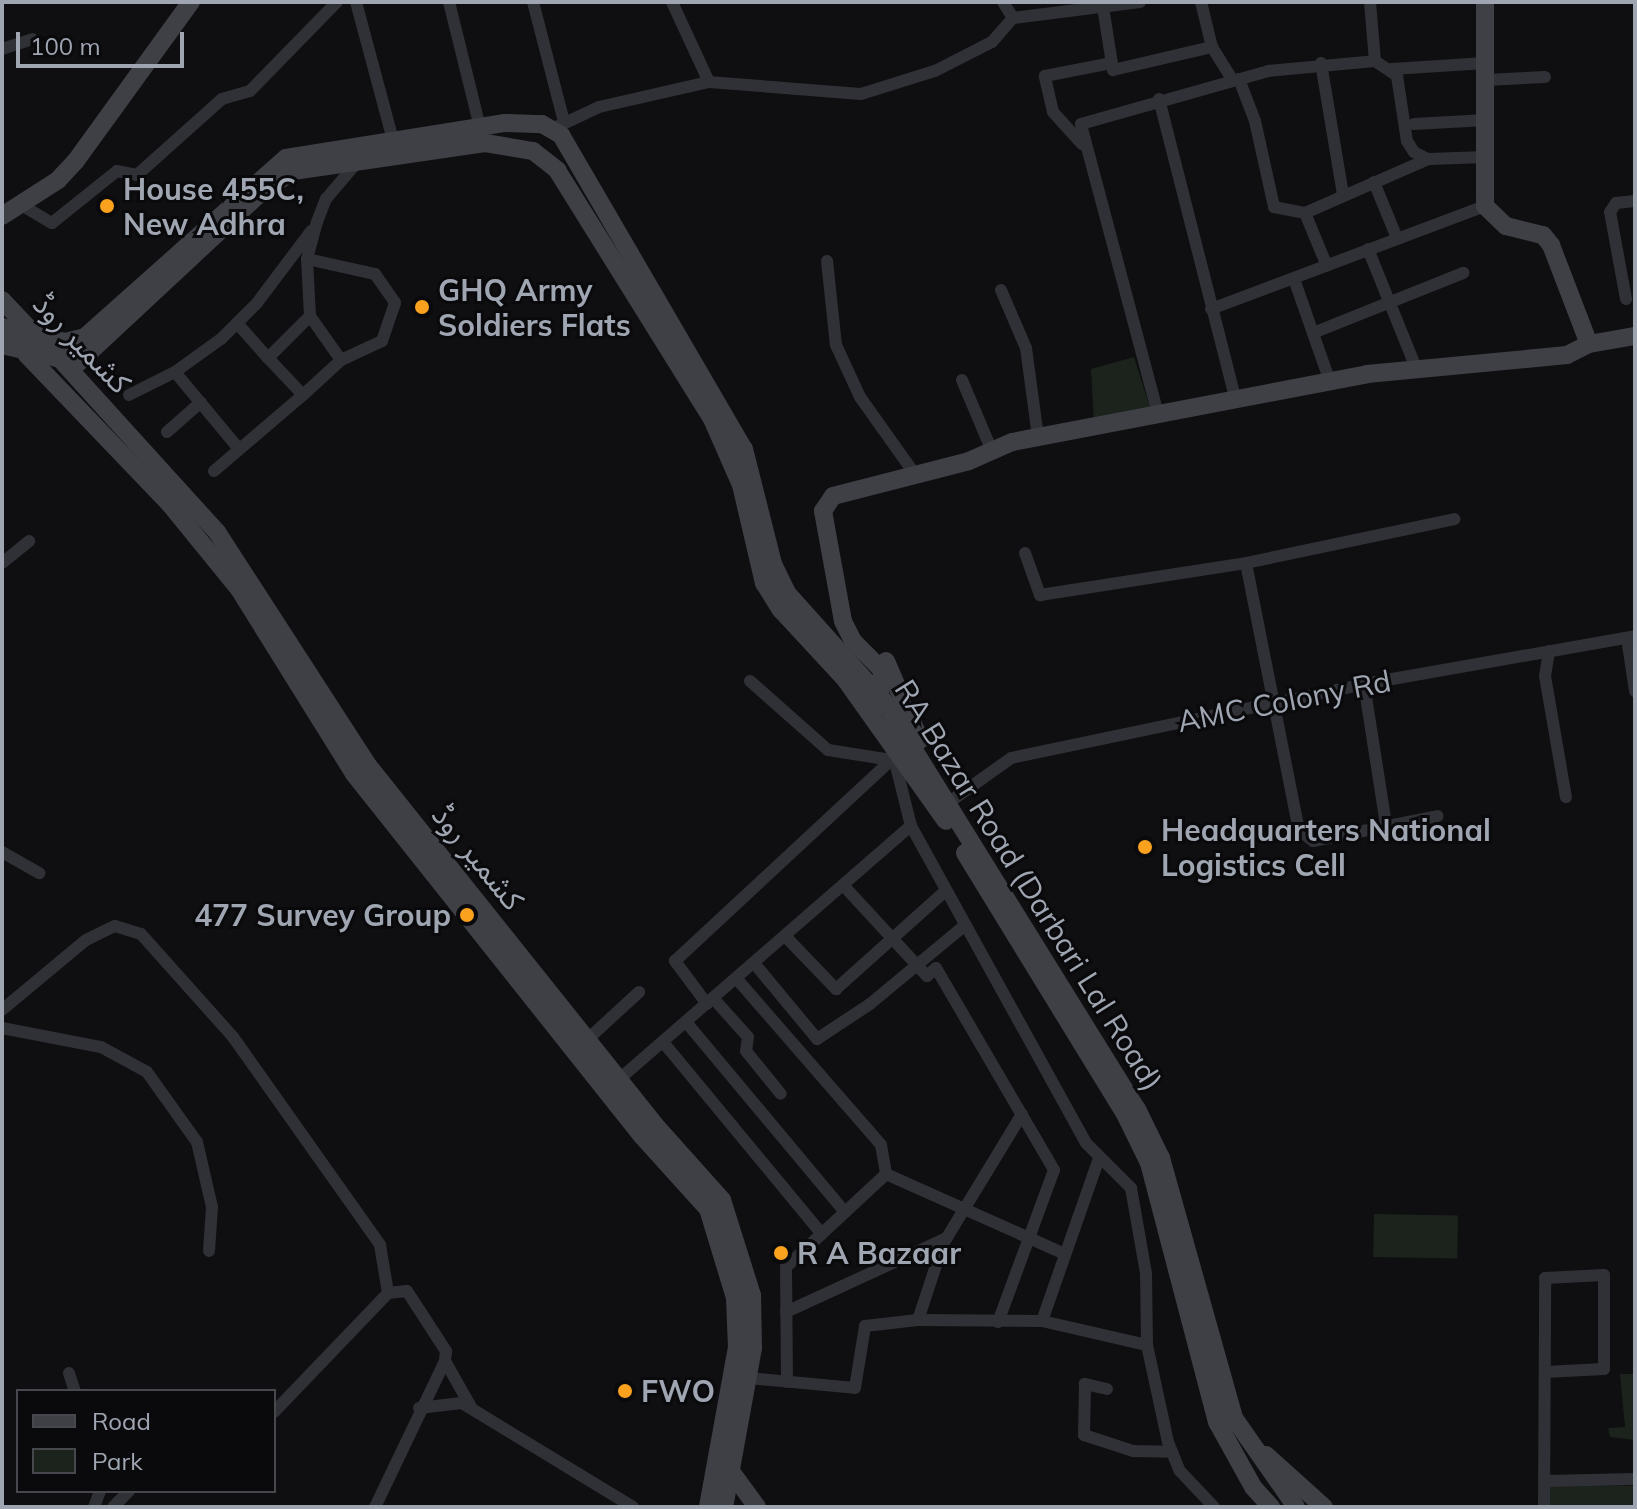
<!DOCTYPE html>
<meta charset="utf-8">
<style>
body{margin:0}
#map{position:relative;width:1637px;height:1509px;overflow:hidden;background:#0f0f11;font-family:Mulish,"Noto Sans Arabic",sans-serif}
div>[style]{position:absolute}
[style*='--x']{left:calc(var(--x)*1px);top:calc(var(--y)*1px);width:calc(var(--w)*1px);rotate:calc(var(--a)*1deg)}
.green>*{inset:0;background:#1b231c;transform-origin:0 0}
.street>*{height:12px;margin:-6px;padding:0 6px;transform-origin:6px;border-radius:6px;background:#303136}
.secondary>*{height:18px;margin:-9px;padding:0 9px;transform-origin:9px;border-radius:9px;background:#3e4046}
.dots>*{width:22px;height:22px;translate:-50% -50%;box-sizing:border-box;border:4px solid #0a0a0c;border-radius:50%}
span{translate:-50% -50%;white-space:nowrap;text-align:center;line-height:1.15;-webkit-text-stroke:6px #0a0a0c;paint-order:stroke}
.poi-label{font-size:30px;color:#9fa6b2;font-weight:700}
.left{translate:0 -50%;text-align:left}
.right{translate:-100% -50%;text-align:right}
.street-label{font-size:30px;color:#9fa6b2}
.frame{position:absolute;inset:0;border:4px solid #9fa6b2;pointer-events:none}
.legend{position:absolute;left:16px;top:1389px;width:260px;height:104px;box-sizing:border-box;background:#0a0a0c;border:2px solid #46484e;margin:0;padding:10px 14px;list-style:none;font-size:24px;color:#9fa6b2}
.legend li{display:flex;align-items:center;gap:16px;height:40px}
.legend b{width:40px;border:2px solid #46484e}
.scale{position:absolute;left:16px;top:32px;width:168px;height:36px;box-sizing:border-box;border:4px solid #9fa6b2;border-top:0;padding-left:10px;font-size:24px;line-height:28px;white-space:nowrap;color:#9fa6b2;-webkit-text-stroke:6px #0a0a0c;paint-order:stroke}
</style>
<div id="map">
<div class="green">
<i style="clip-path:polygon(1134px 357px,1151px 411px,1094px 423px,1091px 369px)"></i>
<i style="left:1374px;top:1214px;width:84px;height:43px;rotate:1deg"></i>
<i style="clip-path:polygon(1620px 1374px,1635px 1374px,1635px 1440px,1610px 1437px,1608px 1428px,1625px 1427px)"></i>
<i style="left:1544px;top:1486px;width:91px;height:21px"></i>
</div>
<div class="street">
<i style="--x:356;--y:2;--w:143;--a:75"></i>
<i style="--x:449;--y:2;--w:129;--a:76.1"></i>
<i style="--x:533;--y:2;--w:124;--a:75.5"></i>
<i style="--x:672;--y:2;--w:88;--a:65.2"></i>
<i style="--x:1003;--y:2;--w:19;--a:58"></i>
<i style="--x:1201;--y:2;--w:46;--a:76.3"></i>
<i style="--x:1212;--y:47;--w:39;--a:58"></i>
<i style="--x:1370;--y:2;--w:59;--a:85.2"></i>
<i style="--x:1103;--y:7;--w:64;--a:81"></i>
<i style="--x:1113;--y:70;--w:102;--a:-13.1"></i>
<i style="--x:2;--y:49;--w:32;--a:-18"></i>
<i style="--x:1321;--y:63;--w:134;--a:80.5"></i>
<i style="--x:1392;--y:69;--w:94;--a:-3.7"></i>
<i style="--x:1239;--y:79;--w:45;--a:69.1"></i>
<i style="--x:1255;--y:121;--w:88;--a:77.5"></i>
<i style="--x:1274;--y:207;--w:32;--a:11"></i>
<i style="--x:1305;--y:213;--w:134;--a:-23.7"></i>
<i style="--x:1486;--y:80;--w:59;--a:-2.9"></i>
<i style="--x:1159;--y:99;--w:312;--a:75.7"></i>
<i style="--x:1414;--y:124;--w:72;--a:-3.2"></i>
<i style="--x:552;--y:129;--w:52;--a:-25.1"></i>
<i style="--x:599;--y:107;--w:113;--a:-12.8"></i>
<i style="--x:709;--y:82;--w:152;--a:4.5"></i>
<i style="--x:861;--y:94;--w:77;--a:-17.3"></i>
<i style="--x:935;--y:71;--w:64;--a:-27"></i>
<i style="--x:992;--y:42;--w:32;--a:-49"></i>
<i style="--x:1013;--y:18;--w:128;--a:-7.2"></i>
<i style="--x:1082;--y:144;--w:43;--a:-132.2"></i>
<i style="--x:1053;--y:112;--w:37;--a:-103"></i>
<i style="--x:1045;--y:76;--w:67;--a:-11.1"></i>
<i style="--x:1374;--y:182;--w:61;--a:67.7"></i>
<i style="--x:20;--y:204;--w:37;--a:31"></i>
<i style="--x:52;--y:223;--w:83;--a:-38.7"></i>
<i style="--x:117;--y:171;--w:20;--a:11"></i>
<i style="--x:137;--y:175;--w:114;--a:-41.8"></i>
<i style="--x:222;--y:99;--w:29;--a:-16"></i>
<i style="--x:250;--y:91;--w:124;--a:-45.7"></i>
<i style="--x:1305;--y:213;--w:57;--a:67.5"></i>
<i style="--x:1368;--y:249;--w:128;--a:68"></i>
<i style="--x:307;--y:259;--w:70;--a:12.4"></i>
<i style="--x:375;--y:274;--w:35;--a:55"></i>
<i style="--x:395;--y:303;--w:40;--a:108.9"></i>
<i style="--x:382;--y:341;--w:45;--a:155.1"></i>
<i style="--x:827;--y:261;--w:84;--a:83.9"></i>
<i style="--x:836;--y:345;--w:57;--a:65.2"></i>
<i style="--x:860;--y:397;--w:93;--a:54.6"></i>
<i style="--x:1294;--y:279;--w:109;--a:70.7"></i>
<i style="--x:1001;--y:290;--w:63;--a:66.7"></i>
<i style="--x:1026;--y:348;--w:90;--a:82.3"></i>
<i style="--x:1626;--y:299;--w:88;--a:-100.4"></i>
<i style="--x:1610;--y:212;--w:11;--a:-56"></i>
<i style="--x:1616;--y:203;--w:19;--a:-6"></i>
<i style="--x:1211;--y:309;--w:293;--a:-20.6"></i>
<i style="--x:237;--y:323;--w:47;--a:48.5"></i>
<i style="--x:1313;--y:333;--w:162;--a:-21.8"></i>
<i style="--x:175;--y:372;--w:57;--a:-35.7"></i>
<i style="--x:221;--y:339;--w:51;--a:-45"></i>
<i style="--x:257;--y:303;--w:90;--a:-53.1"></i>
<i style="--x:962;--y:380;--w:77;--a:67.1"></i>
<i style="--x:129;--y:395;--w:51;--a:-26.6"></i>
<i style="--x:175;--y:372;--w:100;--a:50.3"></i>
<i style="--x:303;--y:395;--w:52;--a:-42.6"></i>
<i style="--x:341;--y:360;--w:54;--a:-125.2"></i>
<i style="--x:1158;--y:414;--w:300;--a:-104.9"></i>
<i style="--x:1081;--y:124;--w:194;--a:-15.8"></i>
<i style="--x:1268;--y:71;--w:107;--a:-5.3"></i>
<i style="--x:1375;--y:61;--w:27;--a:34"></i>
<i style="--x:1397;--y:76;--w:66;--a:81.3"></i>
<i style="--x:1407;--y:141;--w:13;--a:58"></i>
<i style="--x:1414;--y:152;--w:16;--a:27"></i>
<i style="--x:1428;--y:159;--w:58;--a:-2"></i>
<i style="--x:167;--y:432;--w:45;--a:-41.4"></i>
<i style="--x:214;--y:471;--w:117;--a:-40.5"></i>
<i style="--x:303;--y:395;--w:51;--a:-133.4"></i>
<i style="--x:268;--y:358;--w:59;--a:-45"></i>
<i style="--x:310;--y:316;--w:57;--a:-93"></i>
<i style="--x:307;--y:259;--w:38;--a:-75"></i>
<i style="--x:317;--y:222;--w:25;--a:-69"></i>
<i style="--x:326;--y:199;--w:51;--a:-49.8"></i>
<i style="--x:1025;--y:553;--w:45;--a:70.3"></i>
<i style="--x:1040;--y:595;--w:208;--a:-8.8"></i>
<i style="--x:1246;--y:563;--w:213;--a:-11.9"></i>
<i style="--x:2;--y:563;--w:35;--a:-39"></i>
<i style="--x:1246;--y:563;--w:272;--a:78.8"></i>
<i style="--x:1299;--y:830;--w:18;--a:38"></i>
<i style="--x:1313;--y:841;--w:127;--a:-11.3"></i>
<i style="--x:1627;--y:638;--w:54;--a:81.4"></i>
<i style="--x:1549;--y:651;--w:25;--a:99"></i>
<i style="--x:1545;--y:676;--w:123;--a:80.2"></i>
<i style="--x:750;--y:681;--w:104;--a:41.5"></i>
<i style="--x:828;--y:750;--w:64;--a:9"></i>
<i style="--x:1364;--y:684;--w:143;--a:81.1"></i>
<i style="--x:948;--y:803;--w:77;--a:-35.5"></i>
<i style="--x:1011;--y:758;--w:361;--a:-11.8"></i>
<i style="--x:1364;--y:684;--w:275;--a:-10"></i>
<i style="--x:911;--y:826;--w:362;--a:61.1"></i>
<i style="--x:1086;--y:1143;--w:64;--a:45"></i>
<i style="--x:1131;--y:1188;--w:86;--a:80"></i>
<i style="--x:1146;--y:1273;--w:72;--a:89.2"></i>
<i style="--x:1147;--y:1345;--w:99;--a:77.8"></i>
<i style="--x:1168;--y:1442;--w:31;--a:68"></i>
<i style="--x:1180;--y:1471;--w:50;--a:46.6"></i>
<i style="--x:2;--y:852;--w:43;--a:29.6"></i>
<i style="--x:843;--y:885;--w:124;--a:47.3"></i>
<i style="--x:927;--y:976;--w:12;--a:-42"></i>
<i style="--x:936;--y:968;--w:234;--a:59.7"></i>
<i style="--x:1054;--y:1170;--w:162;--a:110.2"></i>
<i style="--x:785;--y:936;--w:74;--a:46.1"></i>
<i style="--x:836;--y:989;--w:145;--a:-41.9"></i>
<i style="--x:754;--y:963;--w:99;--a:50.3"></i>
<i style="--x:817;--y:1039;--w:64;--a:-33.4"></i>
<i style="--x:870;--y:1004;--w:122;--a:-39.7"></i>
<i style="--x:736;--y:978;--w:221;--a:49"></i>
<i style="--x:881;--y:1145;--w:29;--a:80"></i>
<i style="--x:713;--y:998;--w:52;--a:48.1"></i>
<i style="--x:748;--y:1037;--w:14;--a:98"></i>
<i style="--x:746;--y:1051;--w:55;--a:50.9"></i>
<i style="--x:707;--y:1004;--w:54;--a:-126.7"></i>
<i style="--x:675;--y:961;--w:295;--a:-42.9"></i>
<i style="--x:2;--y:1010;--w:109;--a:-39.8"></i>
<i style="--x:86;--y:940;--w:32;--a:-26"></i>
<i style="--x:115;--y:926;--w:27;--a:17"></i>
<i style="--x:141;--y:934;--w:138;--a:48.2"></i>
<i style="--x:233;--y:1037;--w:255;--a:54.7"></i>
<i style="--x:380;--y:1245;--w:49;--a:80.5"></i>
<i style="--x:686;--y:1022;--w:248;--a:50.1"></i>
<i style="--x:2;--y:1028;--w:101;--a:10.9"></i>
<i style="--x:101;--y:1047;--w:52;--a:28.5"></i>
<i style="--x:147;--y:1072;--w:86;--a:54.5"></i>
<i style="--x:197;--y:1142;--w:67;--a:77"></i>
<i style="--x:212;--y:1207;--w:44;--a:93.9"></i>
<i style="--x:589;--y:1038;--w:68;--a:-42.6"></i>
<i style="--x:663;--y:1042;--w:249;--a:50.4"></i>
<i style="--x:616;--y:1082;--w:391;--a:-41"></i>
<i style="--x:911;--y:826;--w:82;--a:-104"></i>
<i style="--x:786;--y:1312;--w:177;--a:-24.7"></i>
<i style="--x:918;--y:1320;--w:80;--a:-71.8"></i>
<i style="--x:943;--y:1244;--w:152;--a:-58.7"></i>
<i style="--x:1042;--y:1321;--w:173;--a:-70.7"></i>
<i style="--x:445;--y:1361;--w:53;--a:60.5"></i>
<i style="--x:69;--y:1373;--w:19;--a:72"></i>
<i style="--x:748;--y:1378;--w:107;--a:5.3"></i>
<i style="--x:855;--y:1388;--w:63;--a:-80.8"></i>
<i style="--x:865;--y:1326;--w:53;--a:-6.5"></i>
<i style="--x:918;--y:1320;--w:124;--a:0.5"></i>
<i style="--x:1042;--y:1321;--w:108;--a:12.9"></i>
<i style="--x:787;--y:1382;--w:115;--a:-90.5"></i>
<i style="--x:786;--y:1267;--w:137;--a:-42.9"></i>
<i style="--x:886;--y:1174;--w:194;--a:24.1"></i>
<i style="--x:1107;--y:1389;--w:23;--a:-167"></i>
<i style="--x:1085;--y:1384;--w:51;--a:91.1"></i>
<i style="--x:1084;--y:1435;--w:52;--a:18.1"></i>
<i style="--x:1133;--y:1451;--w:39;--a:1"></i>
<i style="--x:419;--y:1408;--w:43;--a:-6.6"></i>
<i style="--x:462;--y:1403;--w:200;--a:31.3"></i>
<i style="--x:274;--y:1412;--w:165;--a:-46.2"></i>
<i style="--x:388;--y:1293;--w:19;--a:-6"></i>
<i style="--x:407;--y:1291;--w:72;--a:57"></i>
<i style="--x:446;--y:1351;--w:10;--a:96"></i>
<i style="--x:445;--y:1361;--w:162;--a:115.6"></i>
<i style="--x:1544;--y:1481;--w:91;--a:-1.3"></i>
<i style="--x:94;--y:1507;--w:17;--a:-69"></i>
<i style="--x:113;--y:1507;--w:23;--a:-45"></i>
<i style="--x:1544;--y:1507;--w:229;--a:-89.7"></i>
<i style="--x:1545;--y:1278;--w:59;--a:-2.9"></i>
<i style="--x:1604;--y:1275;--w:94;--a:90"></i>
<i style="--x:1604;--y:1369;--w:59;--a:177.1"></i>
</div>
<div class="secondary">
<i style="--x:1485;--y:2;--w:204;--a:90"></i>
<i style="--x:1485;--y:206;--w:29;--a:44"></i>
<i style="--x:1506;--y:226;--w:38;--a:14"></i>
<i style="--x:1543;--y:235;--w:13;--a:51"></i>
<i style="--x:1551;--y:245;--w:106;--a:69"></i>
<i style="--x:2;--y:216;--w:67;--a:-32.7"></i>
<i style="--x:58;--y:180;--w:25;--a:-47"></i>
<i style="--x:75;--y:162;--w:198;--a:-54.1"></i>
<i style="--x:2;--y:300;--w:47;--a:46.7"></i>
<i style="--x:2;--y:327;--w:65;--a:13.4"></i>
<i style="--x:65;--y:342;--w:21;--a:-14"></i>
<i style="--x:85;--y:337;--w:269;--a:-41.7"></i>
<i style="--x:286;--y:158;--w:222;--a:-9.1"></i>
<i style="--x:505;--y:123;--w:37;--a:2"></i>
<i style="--x:542;--y:124;--w:22;--a:30"></i>
<i style="--x:561;--y:135;--w:363;--a:59.8"></i>
<i style="--x:744;--y:449;--w:119;--a:75.8"></i>
<i style="--x:773;--y:564;--w:32;--a:64"></i>
<i style="--x:787;--y:593;--w:144;--a:48.1"></i>
<i style="--x:883;--y:700;--w:481;--a:58.2"></i>
<i style="--x:1137;--y:1109;--w:55;--a:63.9"></i>
<i style="--x:1161;--y:1158;--w:270;--a:74.3"></i>
<i style="--x:1234;--y:1418;--w:108;--a:55.1"></i>
<i style="--x:2;--y:345;--w:78;--a:13.3"></i>
<i style="--x:78;--y:363;--w:246;--a:-43"></i>
<i style="--x:258;--y:195;--w:42;--a:-34.4"></i>
<i style="--x:293;--y:171;--w:194;--a:-8.3"></i>
<i style="--x:485;--y:143;--w:49;--a:9.5"></i>
<i style="--x:533;--y:151;--w:31;--a:38"></i>
<i style="--x:557;--y:170;--w:293;--a:58.1"></i>
<i style="--x:712;--y:419;--w:72;--a:66.3"></i>
<i style="--x:741;--y:485;--w:101;--a:76.8"></i>
<i style="--x:764;--y:583;--w:32;--a:58"></i>
<i style="--x:781;--y:610;--w:94;--a:47.2"></i>
<i style="--x:845;--y:679;--w:174;--a:54.6"></i>
<i style="--x:26;--y:354;--w:207;--a:46.2"></i>
<i style="--x:169;--y:503;--w:111;--a:50.9"></i>
<i style="--x:239;--y:589;--w:218;--a:58.1"></i>
<i style="--x:354;--y:774;--w:463;--a:51.5"></i>
<i style="--x:642;--y:1136;--w:98;--a:47.9"></i>
<i style="--x:708;--y:1209;--w:93;--a:73.1"></i>
<i style="--x:735;--y:1298;--w:49;--a:87.7"></i>
<i style="--x:737;--y:1347;--w:163;--a:100.3"></i>
<i style="--x:61;--y:360;--w:232;--a:47.8"></i>
<i style="--x:217;--y:532;--w:276;--a:57.1"></i>
<i style="--x:367;--y:764;--w:462;--a:51.4"></i>
<i style="--x:655;--y:1125;--w:101;--a:48.2"></i>
<i style="--x:722;--y:1200;--w:100;--a:72.5"></i>
<i style="--x:752;--y:1295;--w:53;--a:88.9"></i>
<i style="--x:753;--y:1348;--w:162;--a:100.3"></i>
<i style="--x:886;--y:661;--w:86;--a:66.7"></i>
<i style="--x:879;--y:706;--w:36;--a:-85"></i>
<i style="--x:882;--y:670;--w:41;--a:-135"></i>
<i style="--x:853;--y:641;--w:22;--a:-117"></i>
<i style="--x:843;--y:621;--w:112;--a:-100.3"></i>
<i style="--x:823;--y:511;--w:18;--a:-56"></i>
<i style="--x:833;--y:496;--w:140;--a:-14.4"></i>
<i style="--x:969;--y:461;--w:47;--a:-23.8"></i>
<i style="--x:1012;--y:442;--w:361;--a:-10.8"></i>
<i style="--x:1367;--y:374;--w:201;--a:-5.4"></i>
<i style="--x:1567;--y:355;--w:25;--a:-27"></i>
<i style="--x:1589;--y:344;--w:47;--a:-9.9"></i>
<i style="--x:965;--y:853;--w:308;--a:58.5"></i>
<i style="--x:1126;--y:1116;--w:52;--a:63.9"></i>
<i style="--x:1149;--y:1163;--w:268;--a:75.3"></i>
<i style="--x:1217;--y:1422;--w:74;--a:61"></i>
<i style="--x:1253;--y:1487;--w:27;--a:48"></i>
<i style="--x:1266;--y:1455;--w:78;--a:41.9"></i>
<i style="--x:730;--y:1470;--w:46;--a:53.9"></i>
</div>
<div class="dots">
<i style="left:107px;top:206px;background:#faa21e"></i>
<i style="left:422px;top:307px;background:#faa21e"></i>
<i style="left:1145px;top:847px;background:#faa21e"></i>
<i style="left:467px;top:915px;background:#faa21e"></i>
<i style="left:781px;top:1253px;background:#faa21e"></i>
<i style="left:625px;top:1391px;background:#faa21e"></i>
</div>
<div class="poi-label">
<span class="left" style="left:123px;top:206px">House 455C,<br>New Adhra</span>
<span class="left" style="left:438px;top:307px">GHQ Army<br>Soldiers Flats</span>
<span class="left" style="left:1161px;top:847px">Headquarters National<br>Logistics Cell</span>
<span class="right" style="left:451px;top:915px">477 Survey Group</span>
<span class="left" style="left:797px;top:1253px">R A Bazaar</span>
<span class="left" style="left:641px;top:1391px">FWO</span>
</div>
<div class="street-label">
<span style="left:82px;top:343px;rotate:46deg">کشمیر روڈ</span>
<span style="left:1284px;top:701px;rotate:-11deg">AMC Colony Rd</span>
<span style="left:478px;top:857px;rotate:51deg">کشمیر روڈ</span>
<span style="left:1029px;top:885px;rotate:58deg">RA Bazar Road (Darbari Lal Road)</span>
</div>
<div class="frame"></div>
<ul class="legend">
<li><b style="height:10px;background:#3e4046"></b>Road</li>
<li><b style="height:22px;background:#1b231c"></b>Park</li>
</ul>
<div class="scale">100 m</div>
</div>
